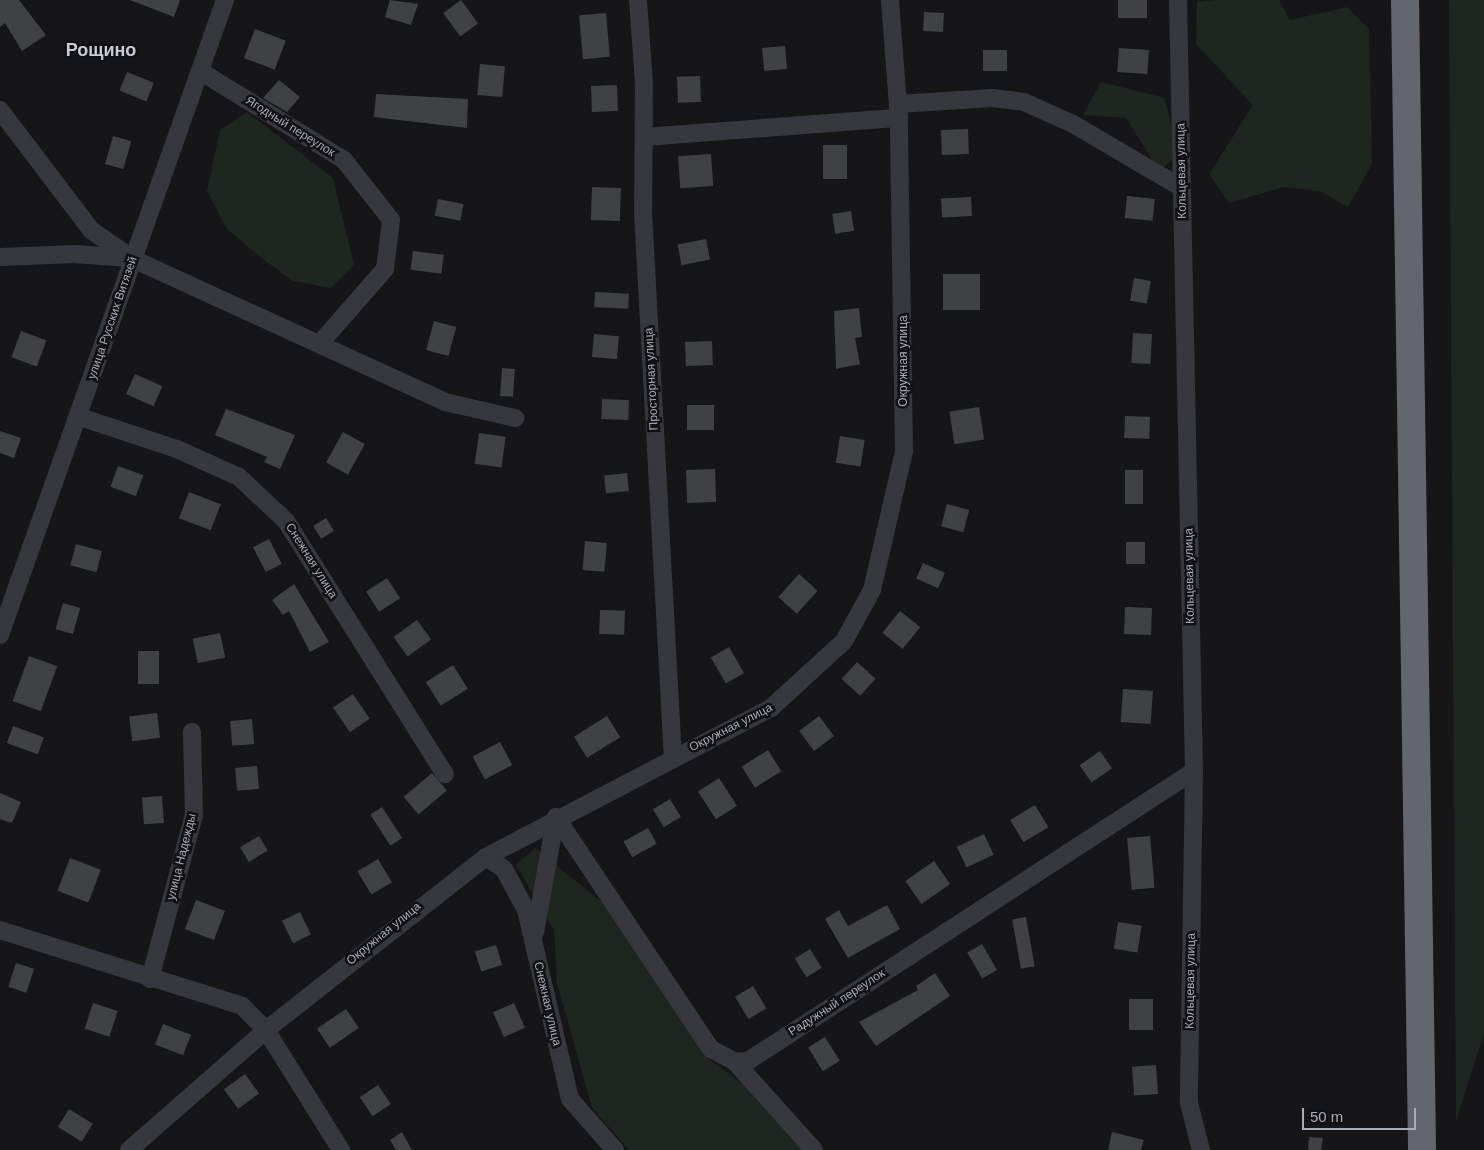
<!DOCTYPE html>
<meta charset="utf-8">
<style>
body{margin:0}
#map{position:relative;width:1484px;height:1150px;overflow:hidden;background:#161618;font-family:Arial,sans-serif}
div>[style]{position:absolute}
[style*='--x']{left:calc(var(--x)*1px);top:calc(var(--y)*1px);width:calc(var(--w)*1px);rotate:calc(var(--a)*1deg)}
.green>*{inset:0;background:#1e261f}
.building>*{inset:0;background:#404145;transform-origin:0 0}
.street>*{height:18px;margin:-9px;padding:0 9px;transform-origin:9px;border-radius:9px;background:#37383d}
.highway>*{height:28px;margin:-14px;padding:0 14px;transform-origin:14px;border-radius:14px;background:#63666e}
span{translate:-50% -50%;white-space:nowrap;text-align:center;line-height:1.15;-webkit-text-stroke:5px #111113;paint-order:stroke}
.street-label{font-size:12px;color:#a8adb8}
.district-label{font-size:18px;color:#c9ccd4;font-weight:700}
.scale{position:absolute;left:1302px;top:1108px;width:114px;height:22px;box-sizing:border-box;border:2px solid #a8adb8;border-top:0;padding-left:6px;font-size:15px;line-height:18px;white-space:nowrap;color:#a8adb8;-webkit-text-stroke:4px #111113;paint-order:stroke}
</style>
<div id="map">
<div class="green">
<i style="clip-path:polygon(1214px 0,1279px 0,1290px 20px,1347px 7px,1369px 29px,1372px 164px,1348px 207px,1320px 191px,1284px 187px,1229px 203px,1209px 174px,1253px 105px,1196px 44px,1197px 2px)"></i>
<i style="clip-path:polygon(1449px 0,1484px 0,1484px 1033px,1456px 1121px)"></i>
<i style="clip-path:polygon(1101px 82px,1165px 98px,1178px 155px,1159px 171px,1126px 118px,1083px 115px)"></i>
<i style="clip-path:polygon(247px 112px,333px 178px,354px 265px,331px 288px,293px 281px,260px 257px,227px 229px,207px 191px,220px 130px)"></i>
<i style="clip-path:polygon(535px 848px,603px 903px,660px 965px,703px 1055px,768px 1102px,818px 1150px,629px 1150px,592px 1108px,557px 983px,554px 930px,516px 865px)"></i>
</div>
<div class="building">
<i style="clip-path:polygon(0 0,19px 0,46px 35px,22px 51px,5px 23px,0 27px)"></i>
<i style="clip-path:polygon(130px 0,180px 0,174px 17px)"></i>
<i style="clip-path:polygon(390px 0,418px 4px,411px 25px,385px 17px)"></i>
<i style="left:461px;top:0;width:29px;height:22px;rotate:54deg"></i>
<i style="left:1118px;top:0;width:29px;height:18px"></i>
<i style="left:924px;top:12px;width:20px;height:19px;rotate:3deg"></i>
<i style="left:606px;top:13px;width:44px;height:27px;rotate:85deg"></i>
<i style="left:255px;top:29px;width:33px;height:31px;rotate:21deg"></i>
<i style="left:785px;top:46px;width:23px;height:23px;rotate:85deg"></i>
<i style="left:1119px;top:48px;width:30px;height:24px;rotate:4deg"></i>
<i style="left:983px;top:50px;width:24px;height:21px"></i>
<i style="left:480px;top:64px;width:25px;height:31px;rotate:5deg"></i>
<i style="left:127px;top:72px;width:29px;height:20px;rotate:22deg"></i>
<i style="left:700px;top:76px;width:26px;height:23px;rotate:88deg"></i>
<i style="clip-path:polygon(279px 80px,300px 97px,287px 112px,263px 98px)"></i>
<i style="left:617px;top:85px;width:26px;height:26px;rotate:88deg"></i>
<i style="clip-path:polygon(376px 94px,468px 99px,467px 128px,374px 117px)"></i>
<i style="left:968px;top:129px;width:25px;height:27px;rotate:88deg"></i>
<i style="left:113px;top:136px;width:19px;height:29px;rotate:16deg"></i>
<i style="left:823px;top:145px;width:24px;height:34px"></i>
<i style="left:711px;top:154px;width:32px;height:33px;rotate:86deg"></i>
<i style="left:592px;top:187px;width:29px;height:33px;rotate:2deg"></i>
<i style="left:1127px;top:196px;width:28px;height:22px;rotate:6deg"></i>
<i style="left:971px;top:197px;width:19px;height:30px;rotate:87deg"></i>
<i style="left:438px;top:199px;width:26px;height:17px;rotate:11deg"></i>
<i style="left:851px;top:211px;width:20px;height:19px;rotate:81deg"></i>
<i style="left:706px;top:239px;width:21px;height:29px;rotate:79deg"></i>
<i style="left:413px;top:251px;width:31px;height:19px;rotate:7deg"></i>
<i style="left:980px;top:274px;width:36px;height:37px;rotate:90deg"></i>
<i style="left:1134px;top:278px;width:17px;height:23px;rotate:10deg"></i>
<i style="left:595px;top:292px;width:34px;height:15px;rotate:3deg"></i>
<i style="clip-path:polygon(859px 308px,862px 337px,855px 338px,860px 364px,836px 369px,834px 311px)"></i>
<i style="left:434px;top:321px;width:23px;height:30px;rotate:15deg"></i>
<i style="left:21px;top:331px;width:27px;height:28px;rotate:20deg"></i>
<i style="left:1133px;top:333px;width:19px;height:30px;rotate:3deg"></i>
<i style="left:594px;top:334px;width:25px;height:23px;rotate:5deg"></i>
<i style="left:712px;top:341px;width:24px;height:27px;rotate:88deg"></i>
<i style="left:502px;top:368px;width:13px;height:28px;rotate:4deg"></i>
<i style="left:135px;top:374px;width:30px;height:22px;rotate:24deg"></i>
<i style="left:602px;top:399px;width:27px;height:20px;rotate:2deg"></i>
<i style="left:687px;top:405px;width:27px;height:25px"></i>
<i style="left:979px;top:407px;width:33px;height:30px;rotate:81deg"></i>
<i style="clip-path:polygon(226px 409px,295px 435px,280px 469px,264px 462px,267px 457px,215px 435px)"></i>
<i style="left:1125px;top:416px;width:25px;height:22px;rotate:2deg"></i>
<i style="clip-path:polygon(0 431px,21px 438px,14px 458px,0 453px)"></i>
<i style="left:343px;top:432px;width:25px;height:35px;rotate:29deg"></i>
<i style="left:479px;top:433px;width:27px;height:31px;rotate:8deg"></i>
<i style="left:840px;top:436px;width:25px;height:27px;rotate:9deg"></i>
<i style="left:118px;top:466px;width:27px;height:22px;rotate:20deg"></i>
<i style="left:715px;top:469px;width:33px;height:29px;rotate:88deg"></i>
<i style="left:1125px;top:470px;width:18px;height:34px"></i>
<i style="left:627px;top:473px;width:18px;height:23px;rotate:84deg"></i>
<i style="left:189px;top:492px;width:34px;height:28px;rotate:21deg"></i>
<i style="left:947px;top:504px;width:23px;height:23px;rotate:15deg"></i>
<i style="left:326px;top:518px;width:15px;height:15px;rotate:58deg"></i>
<i style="left:269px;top:539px;width:28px;height:18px;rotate:63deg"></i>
<i style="left:585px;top:541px;width:22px;height:29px;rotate:5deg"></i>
<i style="left:1145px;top:542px;width:22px;height:19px;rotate:90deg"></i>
<i style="left:76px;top:544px;width:27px;height:22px;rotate:15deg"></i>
<i style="left:923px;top:563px;width:24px;height:17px;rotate:24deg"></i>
<i style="left:799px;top:574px;width:25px;height:31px;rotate:42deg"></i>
<i style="left:387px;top:578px;width:24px;height:25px;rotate:57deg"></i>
<i style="clip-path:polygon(294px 584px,329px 642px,310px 652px,289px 611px,283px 615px,272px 600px)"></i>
<i style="left:63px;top:603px;width:18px;height:27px;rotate:16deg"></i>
<i style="left:1125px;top:607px;width:27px;height:27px;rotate:2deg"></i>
<i style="left:600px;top:610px;width:25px;height:24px;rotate:2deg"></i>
<i style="left:900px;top:611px;width:26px;height:28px;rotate:39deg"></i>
<i style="left:417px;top:620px;width:24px;height:29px;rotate:54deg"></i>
<i style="left:220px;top:633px;width:25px;height:28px;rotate:78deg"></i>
<i style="left:729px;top:647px;width:30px;height:21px;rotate:60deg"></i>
<i style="left:138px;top:651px;width:21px;height:33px"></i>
<i style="left:29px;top:656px;width:30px;height:48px;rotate:20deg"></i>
<i style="left:857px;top:662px;width:25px;height:23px;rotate:42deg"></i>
<i style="left:453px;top:665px;width:28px;height:32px;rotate:58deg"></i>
<i style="left:1123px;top:689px;width:30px;height:33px;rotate:4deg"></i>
<i style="left:353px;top:694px;width:30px;height:24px;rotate:56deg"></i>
<i style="left:157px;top:713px;width:25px;height:28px;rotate:83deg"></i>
<i style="left:607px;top:716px;width:25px;height:39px;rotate:58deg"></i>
<i style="left:819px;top:716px;width:25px;height:25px;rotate:53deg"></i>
<i style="left:252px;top:719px;width:25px;height:22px;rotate:85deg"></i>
<i style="left:13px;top:726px;width:33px;height:18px;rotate:20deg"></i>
<i style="left:500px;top:742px;width:26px;height:31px;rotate:62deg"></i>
<i style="left:768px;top:750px;width:25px;height:31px;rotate:58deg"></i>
<i style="left:1100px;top:751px;width:21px;height:25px;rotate:55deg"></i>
<i style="left:257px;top:766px;width:23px;height:22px;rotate:85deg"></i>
<i style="left:432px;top:773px;width:23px;height:37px;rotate:50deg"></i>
<i style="left:719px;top:778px;width:33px;height:25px;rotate:57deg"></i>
<i style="clip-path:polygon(0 793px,21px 802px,12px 823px,0 819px)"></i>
<i style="left:162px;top:796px;width:27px;height:20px;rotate:86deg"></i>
<i style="left:670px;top:799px;width:21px;height:20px;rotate:59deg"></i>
<i style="left:1035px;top:805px;width:26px;height:29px;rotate:59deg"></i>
<i style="left:382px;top:807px;width:37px;height:14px;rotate:57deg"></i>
<i style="left:648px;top:828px;width:18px;height:28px;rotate:61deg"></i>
<i style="left:984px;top:834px;width:23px;height:30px;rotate:65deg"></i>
<i style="left:259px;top:836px;width:17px;height:22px;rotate:59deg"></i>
<i style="left:1150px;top:836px;width:52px;height:23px;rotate:85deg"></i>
<i style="left:70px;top:858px;width:33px;height:35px;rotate:21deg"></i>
<i style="left:378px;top:859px;width:27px;height:24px;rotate:59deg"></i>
<i style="left:934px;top:861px;width:28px;height:35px;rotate:55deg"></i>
<i style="left:196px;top:900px;width:31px;height:31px;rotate:21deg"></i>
<i style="clip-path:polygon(887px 905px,900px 929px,848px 958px,825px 919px,839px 910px,848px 926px)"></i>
<i style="left:300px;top:912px;width:25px;height:20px;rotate:64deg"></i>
<i style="left:1026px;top:917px;width:50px;height:14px;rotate:80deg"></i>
<i style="left:1118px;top:922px;width:24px;height:27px;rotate:9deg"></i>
<i style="left:982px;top:944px;width:30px;height:17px;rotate:60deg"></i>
<i style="left:496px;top:945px;width:21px;height:22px;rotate:73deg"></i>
<i style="left:810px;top:949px;width:22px;height:18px;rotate:58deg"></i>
<i style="left:16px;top:963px;width:19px;height:25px;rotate:18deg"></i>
<i style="clip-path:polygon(935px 973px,950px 996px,876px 1046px,859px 1022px,918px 990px,916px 986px)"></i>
<i style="left:753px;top:986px;width:26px;height:21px;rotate:59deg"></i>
<i style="left:1129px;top:999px;width:24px;height:31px"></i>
<i style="left:93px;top:1003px;width:26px;height:27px;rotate:18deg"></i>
<i style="left:514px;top:1003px;width:27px;height:23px;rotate:66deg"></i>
<i style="left:346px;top:1009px;width:23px;height:35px;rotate:56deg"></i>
<i style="left:163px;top:1024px;width:30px;height:22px;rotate:21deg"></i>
<i style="left:825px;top:1037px;width:28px;height:20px;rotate:58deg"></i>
<i style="left:1156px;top:1065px;width:29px;height:24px;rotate:86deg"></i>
<i style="left:245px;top:1074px;width:24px;height:26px;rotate:54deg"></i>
<i style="left:378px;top:1085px;width:23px;height:22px;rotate:56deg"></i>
<i style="left:69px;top:1109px;width:28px;height:21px;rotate:32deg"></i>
<i style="clip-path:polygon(402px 1132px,412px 1150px,396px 1150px,390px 1140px)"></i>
<i style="clip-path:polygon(1112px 1132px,1144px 1140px,1141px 1150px,1108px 1150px)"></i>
<i style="clip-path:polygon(1309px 1137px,1323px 1138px,1321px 1150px,1308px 1150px)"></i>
</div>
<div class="street">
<i style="--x:638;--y:0;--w:83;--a:85.9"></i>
<i style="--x:644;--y:83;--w:129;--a:90.4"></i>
<i style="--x:643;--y:212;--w:547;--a:86.86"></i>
<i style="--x:1178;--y:0;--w:771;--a:88.81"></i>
<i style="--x:1194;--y:771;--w:332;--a:90.9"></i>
<i style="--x:1189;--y:1103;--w:49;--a:75.7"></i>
<i style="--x:200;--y:71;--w:169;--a:31.7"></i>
<i style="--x:344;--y:160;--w:76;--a:51.9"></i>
<i style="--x:391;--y:220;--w:49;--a:97"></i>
<i style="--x:385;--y:269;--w:97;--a:131.2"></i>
<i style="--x:898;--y:104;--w:94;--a:-3.7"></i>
<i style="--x:992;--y:98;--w:32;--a:7"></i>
<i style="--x:1024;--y:102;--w:54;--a:24.2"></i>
<i style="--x:1073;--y:124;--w:126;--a:30.4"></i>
<i style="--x:0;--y:110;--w:151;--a:52.8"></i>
<i style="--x:91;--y:230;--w:51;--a:34.6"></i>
<i style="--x:133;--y:259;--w:343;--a:24.6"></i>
<i style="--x:445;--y:402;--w:72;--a:12.9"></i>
<i style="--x:644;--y:137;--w:256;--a:-4.3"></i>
<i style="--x:0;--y:257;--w:75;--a:-2.3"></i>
<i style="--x:75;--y:254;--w:55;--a:4.2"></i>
<i style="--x:80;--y:417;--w:102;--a:18.3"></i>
<i style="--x:177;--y:449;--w:68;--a:24.3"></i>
<i style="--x:239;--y:477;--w:64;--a:43.1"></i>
<i style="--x:286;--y:521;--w:299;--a:57.9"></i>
<i style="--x:0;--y:635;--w:674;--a:-70.49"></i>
<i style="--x:556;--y:817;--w:279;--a:56.3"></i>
<i style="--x:711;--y:1049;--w:27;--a:28"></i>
<i style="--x:735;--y:1062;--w:13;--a:-4"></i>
<i style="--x:748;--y:1061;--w:532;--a:-33.03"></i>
<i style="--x:486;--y:857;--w:22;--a:34"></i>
<i style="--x:504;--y:869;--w:47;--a:61.8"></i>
<i style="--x:526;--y:910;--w:194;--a:76.9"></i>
<i style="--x:570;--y:1099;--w:68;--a:48.6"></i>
<i style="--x:0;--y:930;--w:254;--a:17.4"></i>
<i style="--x:242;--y:1006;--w:34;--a:45"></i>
<i style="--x:266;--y:1030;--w:142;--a:58"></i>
<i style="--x:535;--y:932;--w:117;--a:-79.7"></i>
<i style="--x:150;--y:979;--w:170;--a:-75"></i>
<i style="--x:194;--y:815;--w:83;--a:-91.4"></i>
<i style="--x:735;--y:1062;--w:118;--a:48.1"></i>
<i style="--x:129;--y:1150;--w:182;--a:-41.2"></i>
<i style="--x:266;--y:1030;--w:280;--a:-38.2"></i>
<i style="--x:486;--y:857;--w:322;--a:-27.6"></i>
<i style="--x:771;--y:708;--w:99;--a:-42.5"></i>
<i style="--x:844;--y:641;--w:58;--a:-61.2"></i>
<i style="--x:872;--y:590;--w:143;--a:-77"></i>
<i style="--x:904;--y:451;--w:333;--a:-90.9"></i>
<i style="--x:899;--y:118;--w:118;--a:-94.4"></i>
</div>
<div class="highway">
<i style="--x:1405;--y:0;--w:1150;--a:89.15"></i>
</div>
<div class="street-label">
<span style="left:290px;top:127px;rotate:32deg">Ягодный переулок</span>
<span style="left:1182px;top:171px;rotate:-91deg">Кольцевая улица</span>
<span style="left:113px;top:318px;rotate:-71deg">улица Русских Витязей</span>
<span style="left:904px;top:361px;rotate:-90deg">Окружная улица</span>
<span style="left:652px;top:379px;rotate:-93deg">Просторная улица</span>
<span style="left:311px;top:561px;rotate:58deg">Снежная улица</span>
<span style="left:1190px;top:576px;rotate:-91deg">Кольцевая улица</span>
<span style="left:731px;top:728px;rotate:-27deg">Окружная улица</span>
<span style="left:182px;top:857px;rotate:-76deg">улица Надежды</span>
<span style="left:384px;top:934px;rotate:-39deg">Окружная улица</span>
<span style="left:1191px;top:981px;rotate:-89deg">Кольцевая улица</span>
<span style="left:837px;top:1003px;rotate:-33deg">Радужный переулок</span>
<span style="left:547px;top:1004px;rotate:77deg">Снежная улица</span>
</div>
<div class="district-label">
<span style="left:101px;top:50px">Рощино</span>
</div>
<div class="scale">50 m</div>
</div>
